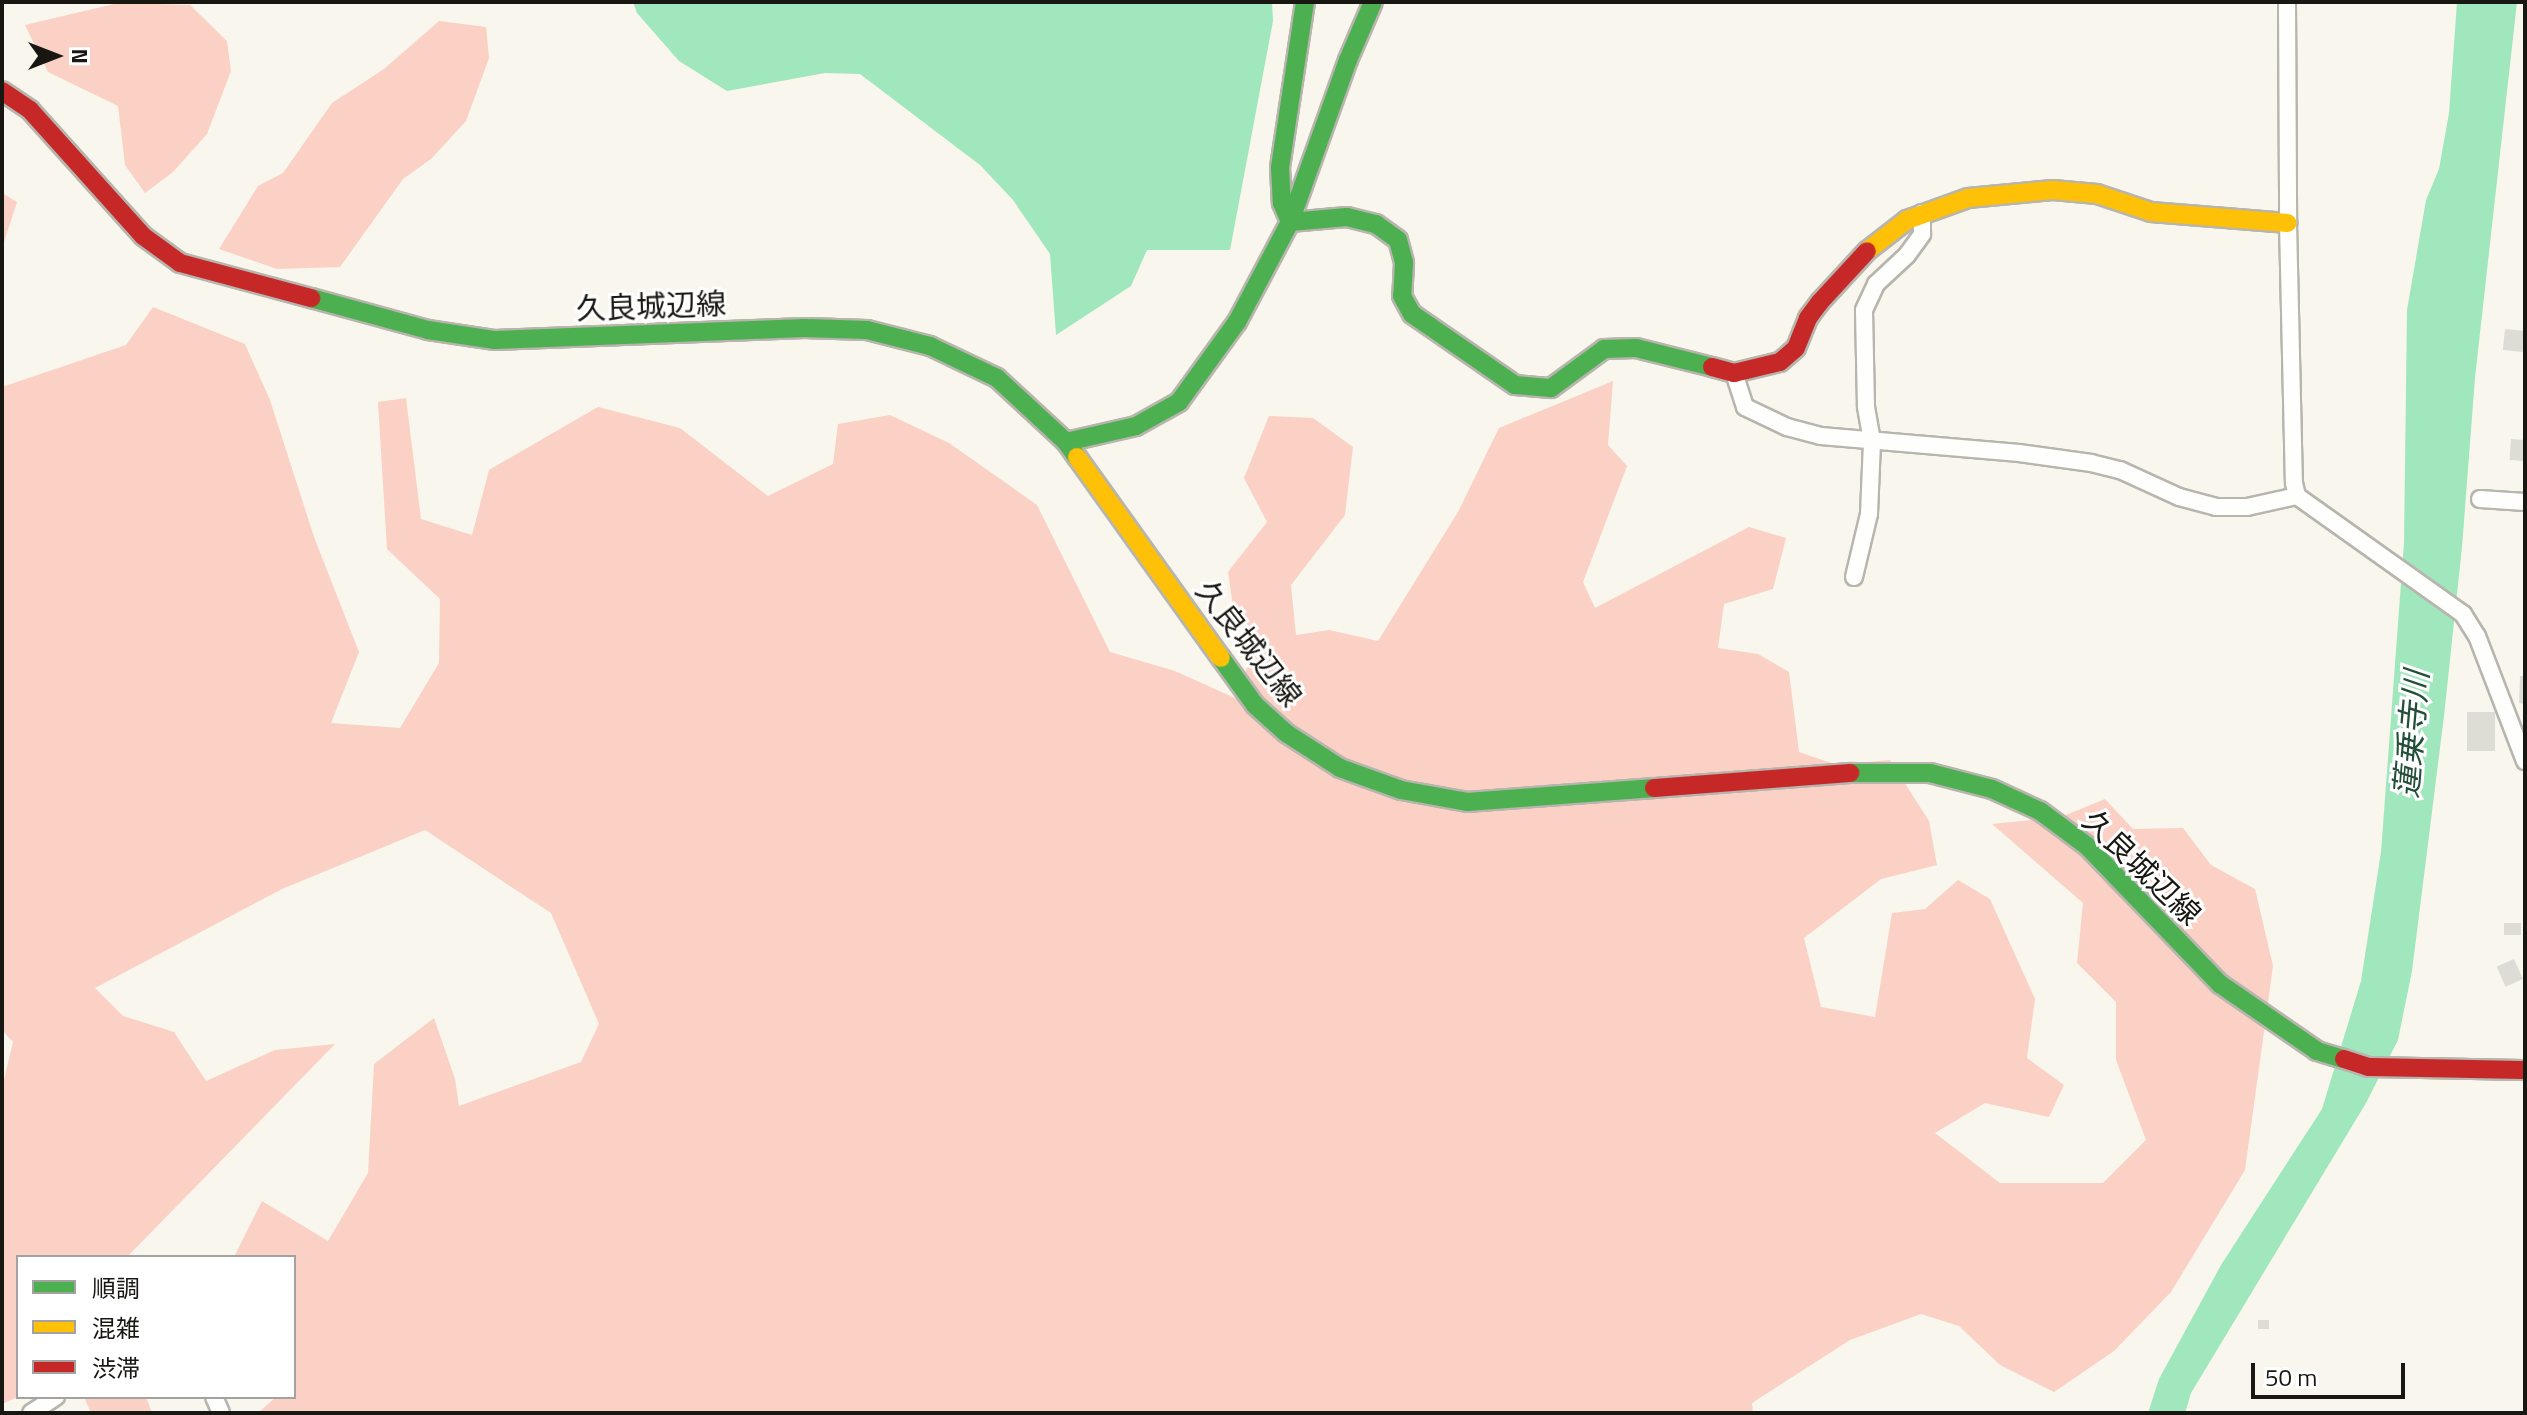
<!DOCTYPE html>
<meta charset="utf-8">
<style>
body{margin:0}
#map{position:relative;width:2527px;height:1415px;overflow:hidden;background:#f9f6ed;font-family:"Titillium Web","Noto Sans JP",sans-serif}
div>[style]{position:absolute}
[style*='--x']{left:calc(var(--x)*1px);top:calc(var(--y)*1px);width:calc(var(--w)*1px);rotate:calc(var(--a)*1deg)}
.green>*{inset:0;background:#fad1c4}
.water>*{inset:0;background:#a0e7bd}
.building>*{inset:0;background:#ddddd6;transform-origin:0 0}
.roads{filter:drop-shadow(2px 0 #b7b5ae) drop-shadow(-2px 0 #b7b5ae) drop-shadow(0 2px #b7b5ae) drop-shadow(0 -2px #b7b5ae)}
.street>*{height:16px;margin:-8px;padding:0 8px;transform-origin:8px;border-radius:8px;background:#fefefc}
.fast>*{height:18px;margin:-9px;padding:0 9px;transform-origin:9px;border-radius:9px;background:#4caf50}
.slow>*{height:18px;margin:-9px;padding:0 9px;transform-origin:9px;border-radius:9px;background:#ffc107}
.jam>*{height:18px;margin:-9px;padding:0 9px;transform-origin:9px;border-radius:9px;background:#c62828}
span{translate:-50% -50%;white-space:nowrap;text-align:center;line-height:1.15;-webkit-text-stroke:6px #fff;paint-order:stroke}
.street-label{font-size:30px;color:#181711}
.water-label{font-size:32px;color:#244f38;font-style:italic}
.frame{position:absolute;inset:0;border:4px solid #181711;pointer-events:none}
.legend{position:absolute;left:16px;top:1255px;width:280px;height:144px;box-sizing:border-box;background:#fff;border:2px solid #a3a2a0;margin:0;padding:10px 14px;list-style:none;font-size:24px;color:#181711}
.legend li{display:flex;align-items:center;gap:16px;height:40px}
.legend b{width:40px;border:2px solid #a3a2a0}
.north{position:absolute;left:16px;top:16px;width:80px;height:80px;-webkit-text-stroke:6px #fff;paint-order:stroke;rotate:90deg;font-size:22px;font-weight:700;line-height:32px;text-align:center;color:#181711}
.north::after{content:'';display:block;margin:auto;width:28px;height:36px;background:#181711;clip-path:polygon(50% 0,100% 100%,50% 72%,0 100%)}
.scale{position:absolute;left:2251px;top:1363px;width:154px;height:36px;box-sizing:border-box;border:4px solid #181711;border-top:0;padding-left:10px;font-size:24px;line-height:28px;white-space:nowrap;color:#181711;-webkit-text-stroke:6px #fff;paint-order:stroke}
</style>
<div id="map">
<div class="green">
<i style="clip-path:polygon(118px 3px,190px 5px,227px 41px,231px 71px,207px 134px,173px 172px,145px 193px,125px 165px,118px 106px,48px 72px,25px 25px)"></i>
<i style="clip-path:polygon(439px 21px,486px 27px,489px 58px,466px 121px,431px 159px,403px 179px,340px 267px,277px 269px,219px 249px,258px 186px,283px 173px,332px 103px,384px 69px)"></i>
<i style="clip-path:polygon(2px 193px,17px 202px,2px 248px)"></i>
<i style="clip-path:polygon(153px 307px,245px 344px,270px 400px,314px 537px,359px 652px,331px 723px,400px 728px,439px 663px,440px 599px,387px 549px,378px 402px,406px 398px,421px 519px,472px 535px,489px 470px,598px 407px,680px 428px,768px 496px,833px 464px,838px 424px,890px 415px,949px 443px,1037px 505px,1110px 652px,1175px 671px,1237px 699px,1252px 651px,1233px 606px,1228px 572px,1267px 522px,1244px 478px,1269px 416px,1313px 418px,1353px 447px,1345px 515px,1291px 585px,1296px 635px,1329px 630px,1378px 641px,1458px 512px,1499px 428px,1613px 381px,1608px 445px,1627px 466px,1583px 582px,1595px 608px,1749px 527px,1786px 538px,1773px 589px,1724px 604px,1718px 648px,1758px 654px,1789px 672px,1799px 752px,1837px 765px,1890px 760px,1929px 821px,1937px 865px,1881px 879px,1804px 938px,1821px 1007px,1875px 1017px,1892px 913px,1925px 909px,1958px 880px,1990px 899px,2035px 999px,2027px 1058px,2064px 1085px,2049px 1117px,1985px 1103px,1935px 1133px,2000px 1183px,2103px 1183px,2146px 1140px,2116px 1060px,2116px 1002px,2077px 963px,2083px 903px,1992px 824px,2061px 817px,2105px 799px,2133px 829px,2183px 828px,2211px 865px,2255px 889px,2273px 966px,2245px 1170px,2171px 1292px,2114px 1351px,2054px 1392px,2000px 1365px,1959px 1326px,1921px 1314px,1850px 1340px,1752px 1403px,1753px 1413px,258px 1413px,276px 1397px,294px 1397px,294px 1257px,234px 1257px,262px 1201px,328px 1241px,368px 1173px,374px 1064px,434px 1018px,455px 1079px,459px 1106px,581px 1062px,599px 1024px,551px 913px,425px 830px,282px 889px,95px 988px,123px 1016px,174px 1032px,206px 1081px,275px 1050px,335px 1044px,127px 1257px,18px 1257px,18px 1397px,2px 1404px,2px 1088px,13px 1042px,2px 1030px,2px 387px,126px 345px)"></i>
<i style="clip-path:polygon(84px 1397px,146px 1397px,152px 1413px,91px 1413px)"></i>
</div>
<div class="water">
<i style="clip-path:polygon(633px 2px,1272px 2px,1273px 21px,1230px 250px,1147px 250px,1131px 286px,1056px 335px,1050px 254px,1013px 200px,980px 165px,860px 74px,825px 73px,727px 91px,679px 61px,637px 13px)"></i>
<i style="clip-path:polygon(2457px 2px,2517px 2px,2475px 378px,2462px 547px,2444px 716px,2412px 971px,2398px 1040px,2366px 1103px,2191px 1393px,2185px 1413px,2148px 1413px,2159px 1379px,2221px 1265px,2322px 1109px,2361px 981px,2381px 852px,2404px 543px,2407px 310px,2426px 200px,2439px 169px,2449px 113px)"></i>
</div>
<div class="building">
<i style="left:2505px;top:329px;width:20px;height:21px;rotate:6deg"></i>
<i style="left:2511px;top:439px;width:14px;height:21px;rotate:4deg"></i>
<i style="clip-path:polygon(2520px 676px,2525px 676px,2525px 704px,2519px 703px)"></i>
<i style="left:2467px;top:712px;width:28px;height:39px"></i>
<i style="left:2504px;top:923px;width:17px;height:12px"></i>
<i style="left:2514px;top:959px;width:22px;height:19px;rotate:66deg"></i>
<i style="left:2258px;top:1320px;width:11px;height:9px"></i>
</div>
<div class="roads">
<div class="street">
<i style="--x:2287;--y:2;--w:221;--a:89.7"></i>
<i style="--x:2288;--y:223;--w:260;--a:88.7"></i>
<i style="--x:2294;--y:483;--w:13;--a:77"></i>
<i style="--x:2297;--y:496;--w:204;--a:35.4"></i>
<i style="--x:2463;--y:614;--w:26;--a:58"></i>
<i style="--x:2477;--y:636;--w:134;--a:69"></i>
<i style="--x:1734;--y:373;--w:36;--a:72"></i>
<i style="--x:1745;--y:407;--w:47;--a:25.5"></i>
<i style="--x:1787;--y:427;--w:35;--a:15"></i>
<i style="--x:1821;--y:436;--w:199;--a:4.9"></i>
<i style="--x:2019;--y:453;--w:73;--a:7.9"></i>
<i style="--x:2091;--y:463;--w:30;--a:14"></i>
<i style="--x:2120;--y:470;--w:65;--a:24.6"></i>
<i style="--x:2179;--y:497;--w:38;--a:15"></i>
<i style="--x:2216;--y:507;--w:31;--a:0"></i>
<i style="--x:2247;--y:507;--w:51;--a:-12.4"></i>
<i style="--x:2480;--y:499;--w:45;--a:3.8"></i>
<i style="--x:1854;--y:577;--w:65;--a:-76.6"></i>
<i style="--x:1869;--y:514;--w:73;--a:-87.6"></i>
<i style="--x:1872;--y:441;--w:36;--a:-100"></i>
<i style="--x:1866;--y:406;--w:96;--a:-91.2"></i>
<i style="--x:1864;--y:310;--w:29;--a:-65"></i>
<i style="--x:1876;--y:284;--w:42;--a:-43.1"></i>
<i style="--x:1907;--y:255;--w:26;--a:-54"></i>
<i style="--x:1922;--y:234;--w:21;--a:-90"></i>
<i style="--x:214;--y:1397;--w:17;--a:66"></i>
<i style="--x:31;--y:1413;--w:30;--a:-33"></i>
</div>
<div class="fast">
<i style="--x:1305;--y:2;--w:168;--a:98.6"></i>
<i style="--x:1280;--y:168;--w:35;--a:87"></i>
<i style="--x:1282;--y:203;--w:21;--a:67"></i>
<i style="--x:1290;--y:222;--w:57;--a:-5"></i>
<i style="--x:1347;--y:217;--w:30;--a:14"></i>
<i style="--x:1376;--y:224;--w:27;--a:36"></i>
<i style="--x:1398;--y:240;--w:24;--a:75"></i>
<i style="--x:1404;--y:263;--w:33;--a:93"></i>
<i style="--x:1402;--y:296;--w:21;--a:61"></i>
<i style="--x:1412;--y:314;--w:125;--a:34.6"></i>
<i style="--x:1515;--y:385;--w:36;--a:5"></i>
<i style="--x:1551;--y:388;--w:66;--a:-36.3"></i>
<i style="--x:1604;--y:349;--w:32;--a:-2"></i>
<i style="--x:1636;--y:348;--w:78;--a:14"></i>
<i style="--x:311;--y:298;--w:121;--a:15.3"></i>
<i style="--x:428;--y:330;--w:68;--a:8.5"></i>
<i style="--x:495;--y:340;--w:310;--a:-2.2"></i>
<i style="--x:805;--y:328;--w:62;--a:1.8"></i>
<i style="--x:867;--y:330;--w:65;--a:14.3"></i>
<i style="--x:930;--y:346;--w:74;--a:25.5"></i>
<i style="--x:997;--y:378;--w:94;--a:42.8"></i>
<i style="--x:1066;--y:442;--w:19;--a:54"></i>
<i style="--x:1066;--y:442;--w:72;--a:-12.9"></i>
<i style="--x:1136;--y:426;--w:49;--a:-29.2"></i>
<i style="--x:1179;--y:402;--w:99;--a:-54.1"></i>
<i style="--x:1237;--y:322;--w:113;--a:-62.1"></i>
<i style="--x:1290;--y:222;--w:172;--a:-70.3"></i>
<i style="--x:1348;--y:60;--w:63;--a:-66.7"></i>
<i style="--x:1221;--y:658;--w:58;--a:54.1"></i>
<i style="--x:1255;--y:705;--w:42;--a:42.1"></i>
<i style="--x:1286;--y:733;--w:64;--a:32.9"></i>
<i style="--x:1340;--y:768;--w:65;--a:19.8"></i>
<i style="--x:1401;--y:790;--w:67;--a:10.3"></i>
<i style="--x:1467;--y:802;--w:188;--a:-4.3"></i>
<i style="--x:1850;--y:773;--w:80;--a:0"></i>
<i style="--x:1930;--y:773;--w:64;--a:14.5"></i>
<i style="--x:1992;--y:789;--w:53;--a:24.6"></i>
<i style="--x:2040;--y:811;--w:59;--a:36.7"></i>
<i style="--x:2087;--y:846;--w:192;--a:46.1"></i>
<i style="--x:2220;--y:984;--w:118;--a:34.6"></i>
<i style="--x:2317;--y:1051;--w:28;--a:17"></i>
</div>
<div class="slow">
<i style="--x:1867;--y:251;--w:51;--a:-37.8"></i>
<i style="--x:1907;--y:220;--w:65;--a:-19.8"></i>
<i style="--x:1968;--y:198;--w:85;--a:-5.4"></i>
<i style="--x:2053;--y:190;--w:44;--a:5.2"></i>
<i style="--x:2097;--y:194;--w:57;--a:18.4"></i>
<i style="--x:2151;--y:212;--w:137;--a:4.6"></i>
<i style="--x:1077;--y:457;--w:247;--a:54.4"></i>
</div>
<div class="jam">
<i style="--x:2;--y:91;--w:34;--a:34"></i>
<i style="--x:30;--y:110;--w:169;--a:48.1"></i>
<i style="--x:143;--y:236;--w:46;--a:36.1"></i>
<i style="--x:180;--y:263;--w:136;--a:15"></i>
<i style="--x:1712;--y:367;--w:23;--a:15"></i>
<i style="--x:1734;--y:373;--w:47;--a:-13.4"></i>
<i style="--x:1780;--y:362;--w:21;--a:-41"></i>
<i style="--x:1796;--y:348;--w:32;--a:-68"></i>
<i style="--x:1808;--y:318;--w:20;--a:-53"></i>
<i style="--x:1820;--y:302;--w:69;--a:-47.3"></i>
<i style="--x:1654;--y:788;--w:197;--a:-4.4"></i>
<i style="--x:2344;--y:1059;--w:25;--a:18"></i>
<i style="--x:2368;--y:1067;--w:157;--a:1.1"></i>
</div>
</div>
<div class="street-label">
<span style="left:651px;top:306px;rotate:-2deg">久良城辺線</span>
<span style="left:1249px;top:643px;rotate:52deg">久良城辺線</span>
<span style="left:2142px;top:867px;rotate:44deg">久良城辺線</span>
</div>
<div class="water-label">
<span style="left:2411px;top:734px;rotate:-85deg">蓮乗寺川</span>
</div>
<div class="frame"></div>
<ul class="legend">
<li><b style="height:10px;background:#4caf50"></b>順調</li>
<li><b style="height:10px;background:#ffc107"></b>混雑</li>
<li><b style="height:10px;background:#c62828"></b>渋滞</li>
</ul>
<div class="north">N</div>
<div class="scale">50 m</div>
</div>
